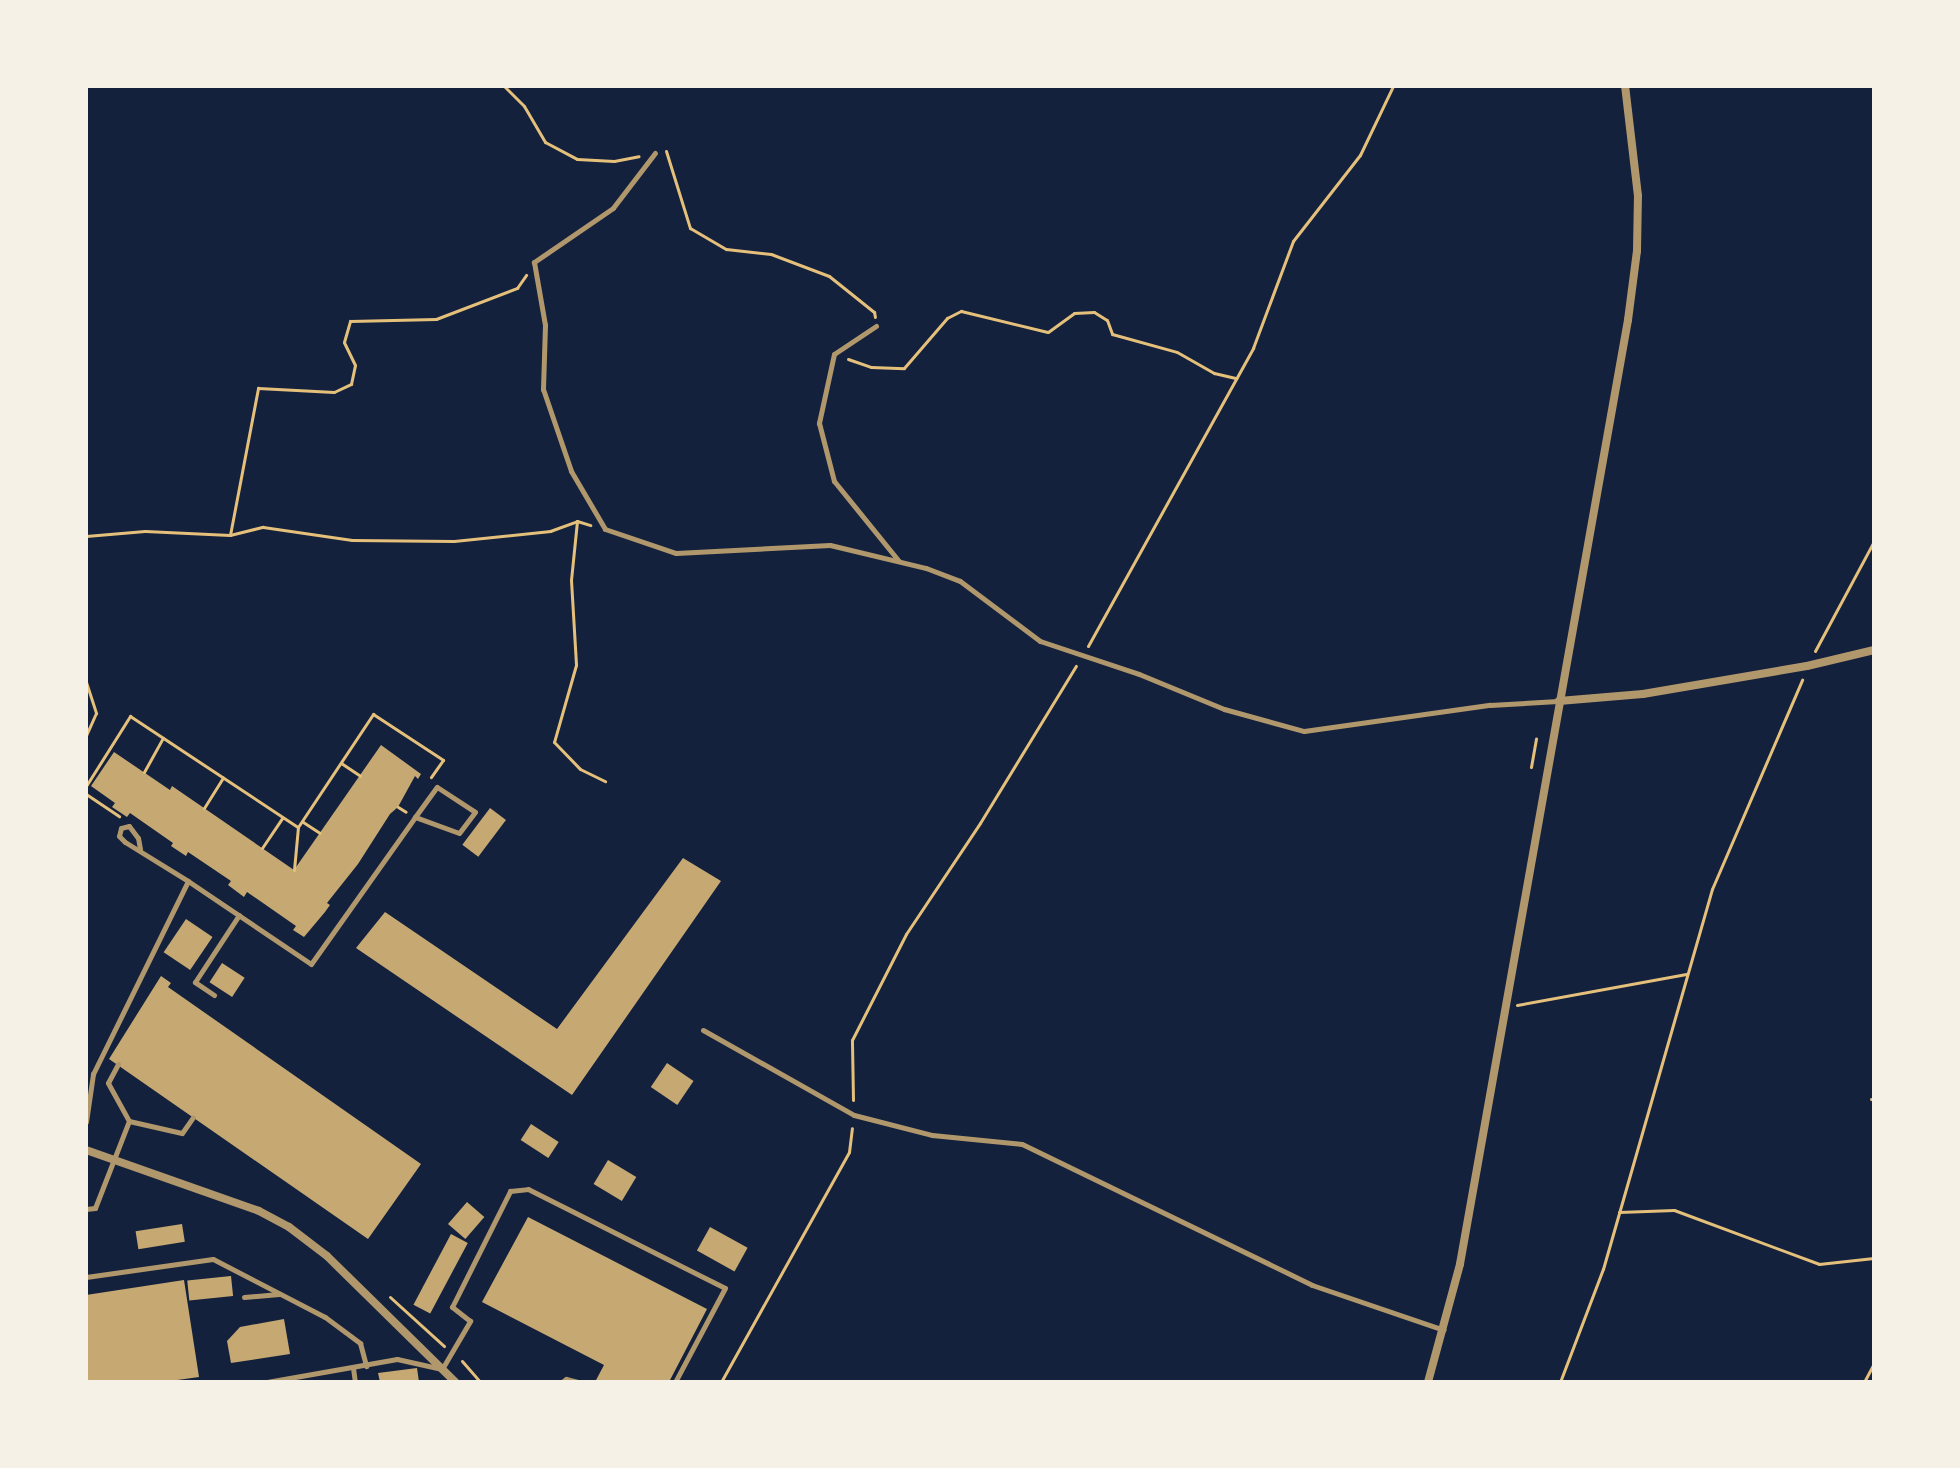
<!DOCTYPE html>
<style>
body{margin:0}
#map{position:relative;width:1960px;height:1468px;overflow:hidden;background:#14213d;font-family:Bitter,serif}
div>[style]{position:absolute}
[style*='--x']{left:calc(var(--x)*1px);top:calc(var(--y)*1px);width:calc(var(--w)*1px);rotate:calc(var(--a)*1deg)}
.building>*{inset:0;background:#c6a872;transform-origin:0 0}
.path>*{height:3px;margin:-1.5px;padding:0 1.5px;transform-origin:1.5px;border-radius:1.5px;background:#e5c07b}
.service>*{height:5px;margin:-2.5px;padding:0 2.5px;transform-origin:2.5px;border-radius:2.5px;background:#b1986c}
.minor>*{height:8px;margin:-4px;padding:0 4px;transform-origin:4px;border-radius:4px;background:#b1986c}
span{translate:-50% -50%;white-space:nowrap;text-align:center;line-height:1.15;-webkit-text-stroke:8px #f6f1e7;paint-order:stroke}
.frame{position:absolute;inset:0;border:88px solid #f6f1e7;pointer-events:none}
</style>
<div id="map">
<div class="building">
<i style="clip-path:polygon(381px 745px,421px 774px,418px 779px,415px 776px,398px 807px,390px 814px,358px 864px,327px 903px,330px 905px,325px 912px,304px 937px,293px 930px,296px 926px,247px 892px,244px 897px,228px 885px,231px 881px,188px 852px,186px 856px,171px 846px,173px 843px,130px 813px,127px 817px,112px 807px,115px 803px,91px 786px,114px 752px,170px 790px,172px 786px,294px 870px)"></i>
<i style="left:490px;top:808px;width:20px;height:46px;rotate:37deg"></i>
<i style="clip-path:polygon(683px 858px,721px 881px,572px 1095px,356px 948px,385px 912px,557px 1029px)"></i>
<i style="left:186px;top:919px;width:32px;height:40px;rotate:34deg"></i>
<i style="left:222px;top:963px;width:27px;height:23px;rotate:33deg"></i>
<i style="clip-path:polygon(161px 976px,171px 983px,168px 987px,421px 1164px,368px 1239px,109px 1059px)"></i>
<i style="left:667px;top:1063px;width:32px;height:29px;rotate:34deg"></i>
<i style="left:531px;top:1124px;width:33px;height:19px;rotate:33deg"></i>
<i style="left:608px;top:1160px;width:33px;height:28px;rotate:31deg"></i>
<i style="left:467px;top:1202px;width:23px;height:29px;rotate:41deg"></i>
<i style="clip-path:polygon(528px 1217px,707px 1309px,669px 1382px,595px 1382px,604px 1365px,482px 1302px)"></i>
<i style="left:182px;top:1224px;width:18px;height:47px;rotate:81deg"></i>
<i style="left:710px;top:1227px;width:43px;height:27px;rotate:29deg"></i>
<i style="left:451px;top:1234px;width:19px;height:80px;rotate:28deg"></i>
<i style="left:231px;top:1276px;width:20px;height:44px;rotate:84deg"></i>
<i style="clip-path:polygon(184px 1280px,199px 1377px,163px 1382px,86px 1382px,86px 1295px)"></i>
<i style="clip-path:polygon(284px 1319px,290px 1354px,231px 1363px,227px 1341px,240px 1327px)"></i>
<i style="clip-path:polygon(417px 1368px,419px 1382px,380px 1382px,378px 1373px)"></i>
</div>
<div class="path">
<i style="--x:504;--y:86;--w:28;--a:45"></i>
<i style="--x:524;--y:106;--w:42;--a:59.7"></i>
<i style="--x:545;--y:142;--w:36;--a:28"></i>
<i style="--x:577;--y:159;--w:37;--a:3"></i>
<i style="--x:614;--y:161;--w:25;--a:-11"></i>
<i style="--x:666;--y:151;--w:81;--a:72.7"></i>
<i style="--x:690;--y:228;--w:42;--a:30.3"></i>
<i style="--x:726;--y:249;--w:45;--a:6.3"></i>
<i style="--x:771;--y:254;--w:62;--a:20.8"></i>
<i style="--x:829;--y:276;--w:58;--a:38.7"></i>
<i style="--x:874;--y:312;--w:5;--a:79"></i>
<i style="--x:848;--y:359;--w:24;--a:19"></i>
<i style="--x:871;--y:367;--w:33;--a:2"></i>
<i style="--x:904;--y:368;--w:66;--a:-49.3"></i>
<i style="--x:947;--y:318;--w:16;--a:-27"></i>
<i style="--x:961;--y:311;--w:89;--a:13.6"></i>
<i style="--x:1048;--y:332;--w:32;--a:-36"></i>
<i style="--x:1074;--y:313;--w:20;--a:-3"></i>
<i style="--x:1094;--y:312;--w:15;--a:32"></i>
<i style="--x:1107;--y:320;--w:15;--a:70"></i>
<i style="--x:1112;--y:334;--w:67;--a:15.5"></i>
<i style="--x:1177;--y:352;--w:43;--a:29.6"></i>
<i style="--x:1214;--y:373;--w:23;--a:13"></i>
<i style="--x:577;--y:521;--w:59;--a:95.8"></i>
<i style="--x:571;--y:580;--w:85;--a:86.6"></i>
<i style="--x:576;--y:665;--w:80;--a:105.9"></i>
<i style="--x:554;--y:742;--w:37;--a:46"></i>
<i style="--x:580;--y:769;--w:28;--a:26"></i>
<i style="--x:230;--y:535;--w:150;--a:-79.2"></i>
<i style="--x:258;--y:388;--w:76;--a:3"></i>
<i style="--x:334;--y:392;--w:19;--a:-25"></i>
<i style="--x:351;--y:384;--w:19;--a:-78"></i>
<i style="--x:355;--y:365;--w:25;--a:-116"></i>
<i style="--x:344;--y:342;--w:22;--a:-74"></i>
<i style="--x:350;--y:321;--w:86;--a:-1.3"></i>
<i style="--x:436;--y:319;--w:87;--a:-20.9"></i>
<i style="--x:517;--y:288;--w:16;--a:-55"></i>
<i style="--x:86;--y:536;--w:59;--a:-4.8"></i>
<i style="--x:145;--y:531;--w:85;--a:2.7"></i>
<i style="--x:230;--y:535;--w:34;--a:-14"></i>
<i style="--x:263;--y:527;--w:90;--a:8.3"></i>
<i style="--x:352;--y:540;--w:102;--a:0.6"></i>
<i style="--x:454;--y:541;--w:97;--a:-5.9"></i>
<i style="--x:550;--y:531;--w:29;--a:-20"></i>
<i style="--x:577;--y:521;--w:14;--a:17"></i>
<i style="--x:1088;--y:646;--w:341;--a:-61"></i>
<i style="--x:1253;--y:348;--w:114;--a:-69.5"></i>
<i style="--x:1293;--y:241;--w:109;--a:-52.1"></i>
<i style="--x:1360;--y:155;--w:76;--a:-64.4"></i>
<i style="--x:1815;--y:651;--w:125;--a:-61.8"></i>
<i style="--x:86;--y:682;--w:33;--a:72"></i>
<i style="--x:96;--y:713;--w:24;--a:114"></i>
<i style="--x:341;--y:763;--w:23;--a:34"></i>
<i style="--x:1531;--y:767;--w:29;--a:-80"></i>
<i style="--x:144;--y:772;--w:39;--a:-61"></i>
<i style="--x:86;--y:786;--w:83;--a:-57.8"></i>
<i style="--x:130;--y:716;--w:201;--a:33.5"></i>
<i style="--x:298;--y:827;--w:136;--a:-56.4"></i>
<i style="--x:373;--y:714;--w:84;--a:33.3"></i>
<i style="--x:443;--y:760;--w:21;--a:125"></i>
<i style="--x:86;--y:794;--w:40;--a:34"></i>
<i style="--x:398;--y:807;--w:9;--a:32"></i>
<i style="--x:204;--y:808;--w:36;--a:-58"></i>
<i style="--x:303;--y:822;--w:20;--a:33"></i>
<i style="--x:262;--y:848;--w:36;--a:-56"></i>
<i style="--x:294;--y:870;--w:43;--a:-84.7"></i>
<i style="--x:1517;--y:1005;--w:172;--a:-10.4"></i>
<i style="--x:1871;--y:1099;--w:3;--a:18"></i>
<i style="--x:853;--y:1100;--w:60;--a:-91"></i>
<i style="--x:852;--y:1040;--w:119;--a:-63"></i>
<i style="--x:906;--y:934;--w:133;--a:-56.3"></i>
<i style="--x:980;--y:823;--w:184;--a:-58.6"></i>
<i style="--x:1619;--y:1212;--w:55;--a:-2.1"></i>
<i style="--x:1674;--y:1210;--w:155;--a:20.4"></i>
<i style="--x:1819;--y:1264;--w:55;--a:-6.2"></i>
<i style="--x:390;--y:1297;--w:73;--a:42.2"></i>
<i style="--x:462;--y:1361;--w:28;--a:49"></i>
<i style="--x:377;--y:1382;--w:3;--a:-18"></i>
<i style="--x:721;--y:1382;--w:263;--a:-60.9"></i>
<i style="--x:849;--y:1152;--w:24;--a:-83"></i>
<i style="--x:1560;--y:1382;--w:121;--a:-69.2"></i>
<i style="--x:1603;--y:1269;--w:395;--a:-74"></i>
<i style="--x:1712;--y:889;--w:228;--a:-66.7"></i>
<i style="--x:1864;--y:1382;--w:21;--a:-62"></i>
</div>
<div class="service">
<i style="--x:655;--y:153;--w:69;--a:127.4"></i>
<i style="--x:613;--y:208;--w:96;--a:145.6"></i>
<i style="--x:534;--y:262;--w:64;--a:80.1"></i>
<i style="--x:545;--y:325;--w:64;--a:91.8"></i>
<i style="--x:543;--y:389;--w:87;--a:71.1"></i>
<i style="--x:571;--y:471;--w:67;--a:59.6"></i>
<i style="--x:605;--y:529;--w:75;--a:18.7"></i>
<i style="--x:676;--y:553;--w:154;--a:-3"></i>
<i style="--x:830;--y:545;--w:99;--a:13.5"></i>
<i style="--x:926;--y:568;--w:36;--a:21"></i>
<i style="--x:960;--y:581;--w:100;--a:36.9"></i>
<i style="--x:1040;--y:641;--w:104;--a:18.4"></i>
<i style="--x:1139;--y:674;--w:92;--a:22.4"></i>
<i style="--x:1224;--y:709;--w:83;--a:15.4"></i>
<i style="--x:1304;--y:731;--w:188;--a:-8"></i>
<i style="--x:1490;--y:705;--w:68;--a:-3.4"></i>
<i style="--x:876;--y:326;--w:50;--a:146.3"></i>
<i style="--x:834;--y:354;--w:71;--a:102.3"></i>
<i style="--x:819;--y:423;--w:60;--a:75.5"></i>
<i style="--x:834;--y:481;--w:102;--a:51"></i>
<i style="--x:140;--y:849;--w:11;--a:-100"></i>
<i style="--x:138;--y:838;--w:15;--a:-127"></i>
<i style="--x:129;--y:826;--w:8;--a:166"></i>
<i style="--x:121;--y:828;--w:8;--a:104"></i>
<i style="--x:119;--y:836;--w:8;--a:45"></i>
<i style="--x:125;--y:842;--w:74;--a:31.8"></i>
<i style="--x:214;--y:995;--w:23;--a:-146"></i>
<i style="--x:195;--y:982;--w:80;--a:-56.7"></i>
<i style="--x:703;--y:1030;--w:173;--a:29.4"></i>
<i style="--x:854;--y:1115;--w:81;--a:14.4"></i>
<i style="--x:932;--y:1135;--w:90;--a:5.7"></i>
<i style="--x:1022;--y:1144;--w:322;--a:25.9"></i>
<i style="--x:1312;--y:1285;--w:139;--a:18.8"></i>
<i style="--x:118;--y:1064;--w:21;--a:118"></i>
<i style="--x:108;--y:1083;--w:43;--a:61.1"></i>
<i style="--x:86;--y:1122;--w:49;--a:-81.7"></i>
<i style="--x:93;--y:1074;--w:215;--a:-63.8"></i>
<i style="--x:188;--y:881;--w:148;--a:34"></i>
<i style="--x:311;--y:964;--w:180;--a:-54.7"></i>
<i style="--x:415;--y:817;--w:37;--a:-54"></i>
<i style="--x:437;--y:787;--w:45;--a:33.3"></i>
<i style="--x:475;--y:812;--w:26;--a:127"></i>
<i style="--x:459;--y:833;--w:47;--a:-160"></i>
<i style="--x:86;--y:1209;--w:9;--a:-6"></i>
<i style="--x:95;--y:1208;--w:93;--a:-68.7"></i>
<i style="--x:129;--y:1121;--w:54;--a:12.8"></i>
<i style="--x:182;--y:1133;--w:19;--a:-55"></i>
<i style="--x:86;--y:1277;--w:128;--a:-8.1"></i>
<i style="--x:213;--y:1259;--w:126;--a:27.4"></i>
<i style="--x:325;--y:1317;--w:44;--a:36.6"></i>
<i style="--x:360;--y:1343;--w:24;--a:75"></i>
<i style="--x:244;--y:1297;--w:35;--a:-5"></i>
<i style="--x:353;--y:1368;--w:14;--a:82"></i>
<i style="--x:267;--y:1382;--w:132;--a:-10"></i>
<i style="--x:397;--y:1359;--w:46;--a:12.5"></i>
<i style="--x:442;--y:1369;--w:56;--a:-59.7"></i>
<i style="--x:470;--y:1321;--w:23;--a:-142"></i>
<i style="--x:452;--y:1307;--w:130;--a:-63.4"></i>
<i style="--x:510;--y:1191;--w:18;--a:-6"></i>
<i style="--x:528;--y:1189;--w:220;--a:26.7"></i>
<i style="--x:725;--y:1288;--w:106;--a:118"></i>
<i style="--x:562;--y:1382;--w:5;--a:-37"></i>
<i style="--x:566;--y:1379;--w:12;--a:14"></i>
</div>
<div class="minor">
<i style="--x:1559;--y:701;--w:84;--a:-4.8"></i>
<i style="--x:1643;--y:694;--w:166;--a:-9.7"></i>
<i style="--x:1807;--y:666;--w:69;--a:-13.4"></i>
<i style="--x:86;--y:1150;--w:183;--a:19.4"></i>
<i style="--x:259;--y:1211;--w:34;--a:28"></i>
<i style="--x:289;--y:1227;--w:48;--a:37.3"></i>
<i style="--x:327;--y:1256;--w:180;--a:44.5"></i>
<i style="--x:1428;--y:1382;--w:122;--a:-74.8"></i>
<i style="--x:1460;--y:1264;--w:959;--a:-79.91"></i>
<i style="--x:1628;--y:320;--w:70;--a:-82.6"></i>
<i style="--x:1637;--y:251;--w:55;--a:-89"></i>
<i style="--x:1638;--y:196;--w:111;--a:-96.7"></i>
</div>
<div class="frame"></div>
</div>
